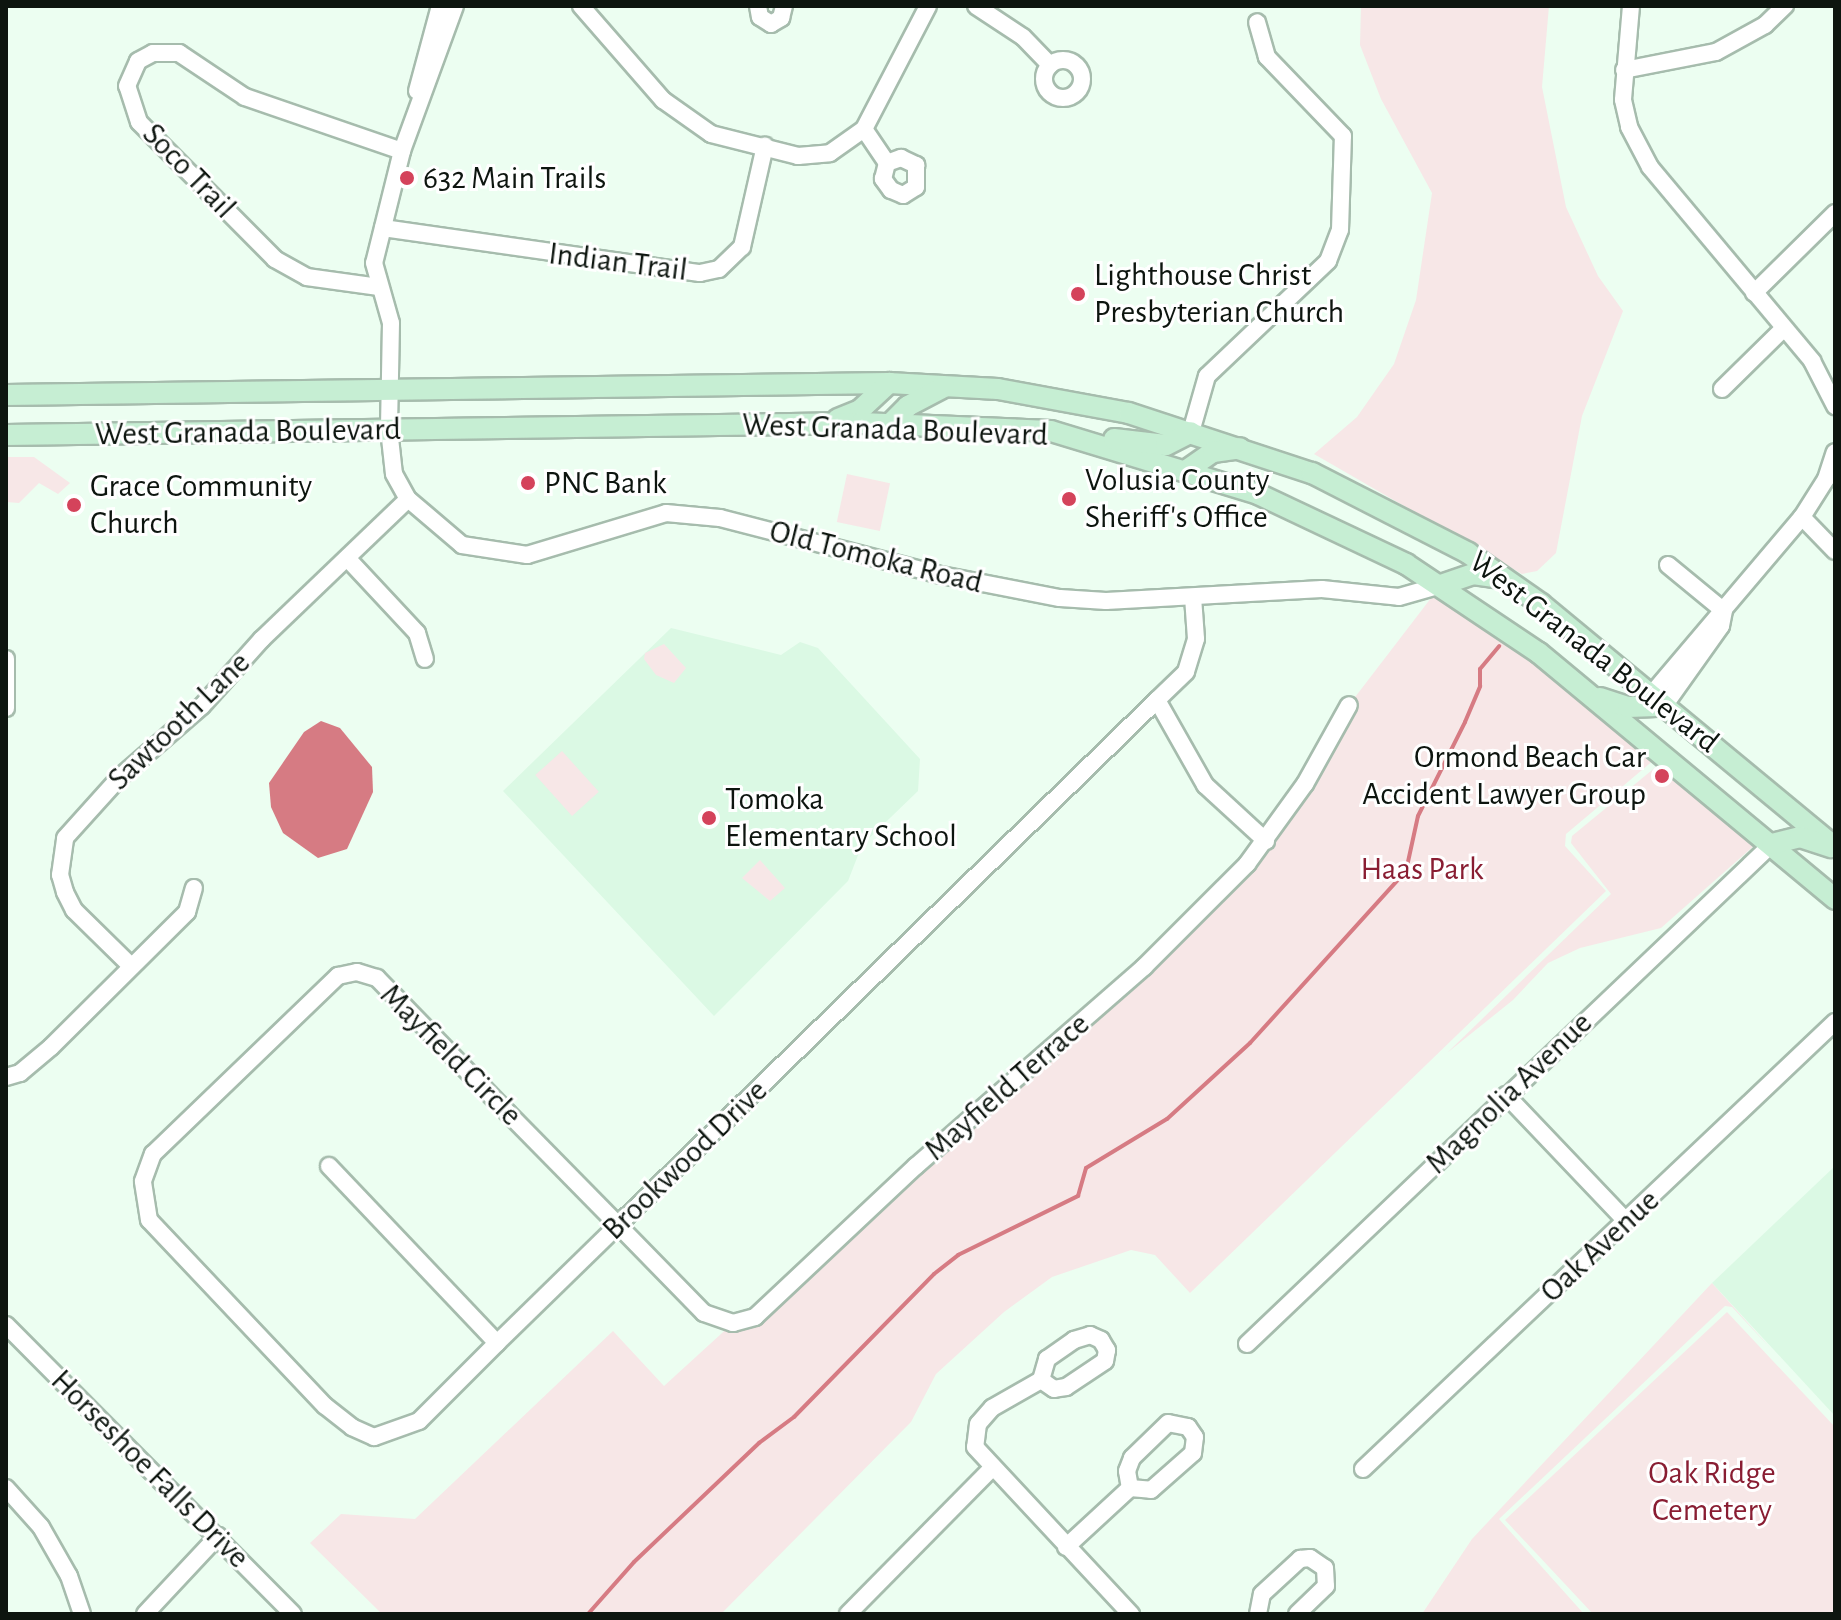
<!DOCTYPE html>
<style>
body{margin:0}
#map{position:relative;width:1841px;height:1620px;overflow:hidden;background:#ecfef1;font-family:"Alegreya Sans",sans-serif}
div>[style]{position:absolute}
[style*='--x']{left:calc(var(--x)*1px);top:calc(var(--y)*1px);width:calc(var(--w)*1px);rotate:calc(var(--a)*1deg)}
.built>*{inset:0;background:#dbf9e4}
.green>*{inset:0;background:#f7e7e7;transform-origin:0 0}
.water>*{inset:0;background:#d67b83}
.stream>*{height:4px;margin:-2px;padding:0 2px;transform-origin:2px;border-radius:2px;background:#d67b83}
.roads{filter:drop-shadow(2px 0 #a6bcad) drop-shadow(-2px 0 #a6bcad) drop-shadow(0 2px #a6bcad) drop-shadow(0 -2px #a6bcad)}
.minor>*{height:16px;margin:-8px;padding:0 8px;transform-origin:8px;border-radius:8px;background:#fff}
.minor>.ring{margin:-8px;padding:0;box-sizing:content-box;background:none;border:16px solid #fff;border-radius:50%}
.major>*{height:20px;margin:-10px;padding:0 10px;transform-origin:10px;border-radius:10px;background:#c6eed3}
.dots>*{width:22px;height:22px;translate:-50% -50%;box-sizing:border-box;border:4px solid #fff;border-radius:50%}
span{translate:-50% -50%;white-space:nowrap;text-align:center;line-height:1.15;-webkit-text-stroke:6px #fff;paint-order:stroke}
.street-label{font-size:32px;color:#0d150f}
.poi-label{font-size:32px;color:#0d150f}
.left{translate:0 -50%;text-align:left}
.right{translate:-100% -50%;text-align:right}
.park-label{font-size:32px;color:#891d32}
.frame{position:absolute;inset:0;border:8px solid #0d150f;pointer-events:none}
</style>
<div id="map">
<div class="built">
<i style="clip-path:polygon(671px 628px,781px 655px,800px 642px,818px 648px,920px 759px,918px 791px,862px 845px,848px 881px,714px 1016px,503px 791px)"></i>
<i style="clip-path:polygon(1835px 1166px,1835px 1416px,1712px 1283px)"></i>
</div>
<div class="green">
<i style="clip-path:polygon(1361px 6px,1549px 6px,1542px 87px,1566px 207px,1598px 276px,1623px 311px,1582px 416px,1556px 553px,1537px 571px,1522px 574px,1314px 454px,1357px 417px,1394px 364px,1416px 300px,1432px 193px,1381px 99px,1360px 45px)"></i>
<i style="clip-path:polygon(6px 457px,34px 457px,70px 483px,58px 494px,39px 483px,19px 503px,6px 502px)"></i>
<i style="left:847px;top:474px;width:44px;height:49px;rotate:12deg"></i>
<i style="clip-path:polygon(1441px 585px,1661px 754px,1566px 834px,1565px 846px,1606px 891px,1190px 1293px,1155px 1255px,1131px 1250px,1052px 1277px,1004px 1312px,936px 1374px,911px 1422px,721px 1614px,382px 1614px,310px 1543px,341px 1514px,415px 1519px,613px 1331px,664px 1386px,733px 1323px,755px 1317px,1247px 864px,1349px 705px)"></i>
<i style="clip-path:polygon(664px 644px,686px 668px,674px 683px,656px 675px,644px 659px,645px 653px)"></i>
<i style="left:562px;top:751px;width:55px;height:36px;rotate:48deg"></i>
<i style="clip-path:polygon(1657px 766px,1756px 844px,1661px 928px,1580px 948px,1548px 963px,1513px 1000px,1447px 1053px,1611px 894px,1571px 843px,1572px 836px)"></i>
<i style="clip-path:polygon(760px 860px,785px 888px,770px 901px,742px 878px)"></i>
<i style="clip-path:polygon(1712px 1283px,1773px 1351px,1732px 1307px,1725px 1306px,1499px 1519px,1584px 1614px,1422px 1614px,1472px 1539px)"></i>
<i style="clip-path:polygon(1727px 1312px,1835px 1427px,1835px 1614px,1593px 1614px,1505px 1520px)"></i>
</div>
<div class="water">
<i style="clip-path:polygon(321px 721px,340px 728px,372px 767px,373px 792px,347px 849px,318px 858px,283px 833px,271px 807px,269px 783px,304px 732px)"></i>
</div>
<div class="stream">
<i style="--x:588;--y:1614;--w:69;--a:-48.5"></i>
<i style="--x:634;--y:1562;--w:173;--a:-43.6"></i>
<i style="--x:759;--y:1443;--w:44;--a:-36.6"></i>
<i style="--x:794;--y:1417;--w:200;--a:-45.6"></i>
<i style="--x:934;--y:1274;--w:31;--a:-38"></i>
<i style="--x:958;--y:1255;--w:134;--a:-26.2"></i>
<i style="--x:1078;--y:1196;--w:29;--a:-74"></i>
<i style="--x:1086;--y:1168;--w:95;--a:-31.2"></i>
<i style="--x:1167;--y:1119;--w:113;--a:-42.5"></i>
<i style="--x:1250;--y:1043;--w:232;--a:-47.8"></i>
<i style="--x:1406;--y:871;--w:56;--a:-77.7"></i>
<i style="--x:1418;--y:816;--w:105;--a:-63.4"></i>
<i style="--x:1465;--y:722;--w:39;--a:-67"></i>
<i style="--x:1480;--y:686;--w:17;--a:-90"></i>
<i style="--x:1480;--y:669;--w:30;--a:-50"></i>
</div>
<div class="roads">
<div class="minor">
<i style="--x:455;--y:6;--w:154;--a:110.1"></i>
<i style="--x:402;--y:151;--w:115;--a:104"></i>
<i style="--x:374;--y:263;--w:62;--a:74.2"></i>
<i style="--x:391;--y:323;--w:106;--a:91.1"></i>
<i style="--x:389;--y:429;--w:45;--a:83.7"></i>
<i style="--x:394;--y:474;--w:29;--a:61"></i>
<i style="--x:408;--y:499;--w:71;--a:40.4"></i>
<i style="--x:462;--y:545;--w:66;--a:8.7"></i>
<i style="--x:527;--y:555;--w:145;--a:-16.8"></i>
<i style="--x:666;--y:513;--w:54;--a:5.3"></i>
<i style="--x:720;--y:518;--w:223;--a:14.5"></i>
<i style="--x:936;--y:574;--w:126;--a:11"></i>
<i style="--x:1060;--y:598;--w:46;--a:3.7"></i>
<i style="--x:1106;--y:601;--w:216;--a:-3.2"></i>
<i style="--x:1322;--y:589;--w:77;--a:5.9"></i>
<i style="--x:1399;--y:597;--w:44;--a:-15.9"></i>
<i style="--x:581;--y:6;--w:125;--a:48.9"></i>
<i style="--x:663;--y:100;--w:59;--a:35.3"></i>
<i style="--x:711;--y:134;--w:90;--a:14.2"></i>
<i style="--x:798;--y:156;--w:32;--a:-5"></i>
<i style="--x:830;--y:153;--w:42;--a:-35.2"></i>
<i style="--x:864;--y:129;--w:139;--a:-62.5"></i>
<i style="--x:758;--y:6;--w:11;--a:80"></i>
<i style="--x:760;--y:17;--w:13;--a:32"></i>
<i style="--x:771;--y:24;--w:12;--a:-31"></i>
<i style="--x:781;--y:18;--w:12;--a:-76"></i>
<i style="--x:976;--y:6;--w:56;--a:33.4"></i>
<i style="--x:1023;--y:37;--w:39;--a:46"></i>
<i style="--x:1631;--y:6;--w:94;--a:94.9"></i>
<i style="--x:1623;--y:100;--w:28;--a:77"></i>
<i style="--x:1629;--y:127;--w:45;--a:62.3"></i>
<i style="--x:1650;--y:167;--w:253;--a:50.1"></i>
<i style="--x:1812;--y:361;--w:51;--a:62.9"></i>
<i class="ring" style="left:1044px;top:60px;width:22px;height:22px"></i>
<i style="--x:1624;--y:70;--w:94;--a:-11.1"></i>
<i style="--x:1716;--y:52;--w:56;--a:-28.9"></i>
<i style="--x:1765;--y:25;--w:28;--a:-44"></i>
<i style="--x:417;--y:91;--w:88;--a:-74.9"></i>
<i style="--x:864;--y:129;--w:41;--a:55.9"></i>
<i style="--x:887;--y:163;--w:15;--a:-20"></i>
<i style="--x:901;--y:158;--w:17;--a:25"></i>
<i style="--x:916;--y:165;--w:22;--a:90"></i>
<i style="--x:916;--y:187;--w:15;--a:148"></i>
<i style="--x:903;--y:195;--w:13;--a:-157"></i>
<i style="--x:891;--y:190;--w:14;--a:-126"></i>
<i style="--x:883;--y:179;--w:16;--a:-76"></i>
<i style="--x:383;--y:228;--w:320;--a:8.1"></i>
<i style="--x:700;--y:273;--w:19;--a:-12"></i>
<i style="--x:719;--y:269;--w:32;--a:-44"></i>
<i style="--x:742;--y:247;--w:104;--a:-77.2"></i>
<i style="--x:379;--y:287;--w:73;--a:-172.1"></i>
<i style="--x:307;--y:277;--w:37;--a:-151"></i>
<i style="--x:275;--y:259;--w:193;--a:-134.8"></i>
<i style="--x:139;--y:122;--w:38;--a:-108"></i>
<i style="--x:127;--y:86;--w:27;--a:-66"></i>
<i style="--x:138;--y:61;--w:17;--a:-28"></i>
<i style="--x:153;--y:53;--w:26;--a:0"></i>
<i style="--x:179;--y:53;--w:79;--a:33.7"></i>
<i style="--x:245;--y:97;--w:166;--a:19"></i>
<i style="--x:1754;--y:293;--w:114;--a:-44.6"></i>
<i style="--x:1722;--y:389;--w:87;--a:-44.5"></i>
<i style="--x:1191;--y:432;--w:58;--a:-74.1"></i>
<i style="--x:1207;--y:376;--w:167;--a:-43.5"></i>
<i style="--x:1328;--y:261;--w:33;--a:-69"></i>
<i style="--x:1340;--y:230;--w:94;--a:-88.2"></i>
<i style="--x:1343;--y:136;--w:110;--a:-133.9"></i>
<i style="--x:1267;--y:57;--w:36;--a:-106"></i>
<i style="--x:1802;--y:517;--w:47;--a:45.9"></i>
<i style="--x:347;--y:558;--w:103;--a:47"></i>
<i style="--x:417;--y:633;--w:27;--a:73"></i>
<i style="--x:1668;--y:565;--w:72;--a:39.4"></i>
<i style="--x:1193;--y:597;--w:42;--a:85.9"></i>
<i style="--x:1196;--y:639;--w:34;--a:107"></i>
<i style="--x:1186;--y:672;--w:40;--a:136"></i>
<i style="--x:1157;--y:700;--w:752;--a:135.75"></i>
<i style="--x:618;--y:1225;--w:169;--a:135.7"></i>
<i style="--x:497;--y:1343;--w:110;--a:135"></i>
<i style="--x:419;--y:1421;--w:48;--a:160.4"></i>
<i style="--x:374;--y:1437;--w:24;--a:-156"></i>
<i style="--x:352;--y:1427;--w:34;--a:-142"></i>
<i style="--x:325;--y:1406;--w:256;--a:-133.4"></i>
<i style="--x:149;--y:1220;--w:39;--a:-99"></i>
<i style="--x:143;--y:1181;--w:29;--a:-70"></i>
<i style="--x:153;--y:1154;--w:257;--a:-43.9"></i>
<i style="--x:338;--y:976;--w:19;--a:-12"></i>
<i style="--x:357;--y:972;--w:21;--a:17"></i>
<i style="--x:377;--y:978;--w:187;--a:45.9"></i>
<i style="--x:507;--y:1112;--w:158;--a:45.5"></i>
<i style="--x:618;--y:1225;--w:123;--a:45.7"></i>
<i style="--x:704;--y:1313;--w:31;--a:19"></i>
<i style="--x:733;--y:1323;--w:23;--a:-15"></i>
<i style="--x:755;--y:1317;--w:221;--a:-43.2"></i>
<i style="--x:916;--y:1166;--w:303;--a:-41.1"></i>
<i style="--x:1144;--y:967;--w:146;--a:-45"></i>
<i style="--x:1247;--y:864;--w:99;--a:-54.1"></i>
<i style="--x:1305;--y:784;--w:90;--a:-60.9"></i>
<i style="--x:6;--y:659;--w:49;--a:90"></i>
<i style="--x:1651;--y:695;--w:233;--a:-49.7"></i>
<i style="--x:1802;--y:517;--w:45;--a:-57.7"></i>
<i style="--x:1826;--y:479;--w:28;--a:-72"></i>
<i style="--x:1157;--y:700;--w:98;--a:60.5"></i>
<i style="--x:1205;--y:785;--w:83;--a:42.6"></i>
<i style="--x:1664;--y:706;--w:98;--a:-54.5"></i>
<i style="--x:1721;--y:626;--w:15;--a:-79"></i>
<i style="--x:131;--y:966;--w:80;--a:-135.5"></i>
<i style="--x:74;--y:910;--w:20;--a:-117"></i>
<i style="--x:65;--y:892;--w:18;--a:-106"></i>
<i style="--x:60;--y:875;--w:37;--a:-82"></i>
<i style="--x:65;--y:838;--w:82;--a:-48"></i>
<i style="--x:120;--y:777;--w:108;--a:-40.9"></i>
<i style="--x:202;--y:706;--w:90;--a:-48.2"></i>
<i style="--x:262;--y:639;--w:202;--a:-43.8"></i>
<i style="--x:6;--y:1077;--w:15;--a:-16"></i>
<i style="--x:20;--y:1073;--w:40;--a:-40"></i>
<i style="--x:51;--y:1047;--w:192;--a:-44.8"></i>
<i style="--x:187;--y:912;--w:25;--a:-74"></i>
<i style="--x:1506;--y:1095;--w:174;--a:46.4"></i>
<i style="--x:329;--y:1166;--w:244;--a:46.5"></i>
<i style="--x:6;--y:1325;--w:407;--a:45.2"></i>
<i style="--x:1247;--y:1344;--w:725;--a:-43.6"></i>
<i style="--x:1041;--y:1380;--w:22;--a:-74"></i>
<i style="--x:1047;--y:1359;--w:33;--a:-35"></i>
<i style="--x:1074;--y:1340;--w:17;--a:-17"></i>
<i style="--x:1090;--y:1335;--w:12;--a:24"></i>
<i style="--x:1101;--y:1340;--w:12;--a:59"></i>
<i style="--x:1107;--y:1350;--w:11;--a:100"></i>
<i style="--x:1105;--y:1361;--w:47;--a:146.3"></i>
<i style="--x:1066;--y:1387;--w:12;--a:171"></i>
<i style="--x:1054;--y:1389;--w:16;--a:-145"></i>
<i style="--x:1041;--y:1380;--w:56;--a:150.3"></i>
<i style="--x:992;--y:1408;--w:21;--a:131"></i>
<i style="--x:978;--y:1424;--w:23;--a:97"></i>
<i style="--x:975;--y:1447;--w:229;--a:47"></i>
<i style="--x:1363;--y:1469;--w:650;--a:-43.44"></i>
<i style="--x:6;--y:1488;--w:52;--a:48.1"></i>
<i style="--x:41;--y:1527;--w:56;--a:60.3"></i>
<i style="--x:69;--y:1576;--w:40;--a:71.1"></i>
<i style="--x:1066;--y:1547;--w:87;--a:-42.7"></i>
<i style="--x:1130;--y:1488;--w:21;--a:5"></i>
<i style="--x:1151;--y:1490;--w:56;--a:-41.4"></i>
<i style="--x:1193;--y:1453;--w:16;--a:-83"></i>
<i style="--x:1195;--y:1437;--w:12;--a:-125"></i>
<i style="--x:1188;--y:1427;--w:20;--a:-169"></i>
<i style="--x:1168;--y:1423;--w:50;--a:135.8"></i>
<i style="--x:1132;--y:1458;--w:14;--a:111"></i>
<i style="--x:1127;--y:1471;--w:17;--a:80"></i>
<i style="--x:145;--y:1614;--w:107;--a:-46.9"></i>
<i style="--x:848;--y:1614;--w:204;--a:-45.4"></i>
<i style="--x:1258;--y:1614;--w:20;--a:-79"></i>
<i style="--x:1262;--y:1594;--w:52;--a:-42.6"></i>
<i style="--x:1300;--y:1559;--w:10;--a:-6"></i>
<i style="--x:1310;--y:1558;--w:18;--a:34"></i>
<i style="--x:1325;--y:1568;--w:18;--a:87"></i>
<i style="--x:1326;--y:1586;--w:40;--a:136"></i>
</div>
<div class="major">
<i style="--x:6;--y:395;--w:883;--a:-0.78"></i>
<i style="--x:889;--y:383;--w:109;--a:3.2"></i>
<i style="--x:998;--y:389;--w:133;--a:10.4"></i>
<i style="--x:1129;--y:413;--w:193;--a:18.2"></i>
<i style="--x:1312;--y:473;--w:175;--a:27.1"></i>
<i style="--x:1468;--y:553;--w:89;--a:34.9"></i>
<i style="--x:1541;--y:604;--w:381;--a:39.6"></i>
<i style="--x:838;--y:419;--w:24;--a:-22"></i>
<i style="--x:860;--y:410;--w:40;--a:-43"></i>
<i style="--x:890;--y:424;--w:25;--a:-45"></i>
<i style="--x:908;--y:406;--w:41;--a:-27.8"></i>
<i style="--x:6;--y:435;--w:855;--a:-0.8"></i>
<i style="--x:861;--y:423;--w:190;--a:2.4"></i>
<i style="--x:1051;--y:431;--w:216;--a:16.9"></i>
<i style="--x:1258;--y:494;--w:164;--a:25.3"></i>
<i style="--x:1406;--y:564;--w:160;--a:33.8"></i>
<i style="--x:1539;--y:653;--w:385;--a:39.7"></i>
<i style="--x:1114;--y:439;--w:52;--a:6.6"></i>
<i style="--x:1166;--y:445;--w:28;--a:-27"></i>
<i style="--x:1187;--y:470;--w:32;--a:-35"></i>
<i style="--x:1213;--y:452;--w:27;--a:-8"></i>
<i style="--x:1441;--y:585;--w:34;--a:-19"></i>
<i style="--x:1473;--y:574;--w:27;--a:8"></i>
<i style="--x:1600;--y:698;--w:29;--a:18"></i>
<i style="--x:1628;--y:707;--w:36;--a:-2"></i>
<i style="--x:1772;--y:844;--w:29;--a:-14"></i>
<i style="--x:1800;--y:837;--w:33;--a:18"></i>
</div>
</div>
<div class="dots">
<i style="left:407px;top:178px;background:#d4435b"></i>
<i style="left:1078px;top:294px;background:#d4435b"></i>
<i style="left:528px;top:483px;background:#d4435b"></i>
<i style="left:1069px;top:499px;background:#d4435b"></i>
<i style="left:74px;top:505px;background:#d4435b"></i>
<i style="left:1662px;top:776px;background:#d4435b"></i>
<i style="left:709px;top:818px;background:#d4435b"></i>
</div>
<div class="street-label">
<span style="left:189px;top:171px;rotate:46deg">Soco Trail</span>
<span style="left:618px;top:262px;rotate:7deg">Indian Trail</span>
<span style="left:895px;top:430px;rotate:2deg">West Granada Boulevard</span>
<span style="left:248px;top:432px;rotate:-1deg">West Granada Boulevard</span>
<span style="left:876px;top:557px;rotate:14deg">Old Tomoka Road</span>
<span style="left:1594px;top:652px;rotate:38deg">West Granada Boulevard</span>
<span style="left:179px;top:721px;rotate:-44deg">Sawtooth Lane</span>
<span style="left:451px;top:1055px;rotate:45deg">Mayfield Circle</span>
<span style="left:1007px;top:1087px;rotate:-41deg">Mayfield Terrace</span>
<span style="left:1509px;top:1093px;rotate:-44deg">Magnolia Avenue</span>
<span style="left:685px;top:1160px;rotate:-44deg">Brookwood Drive</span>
<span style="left:1600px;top:1246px;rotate:-43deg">Oak Avenue</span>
<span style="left:150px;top:1469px;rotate:45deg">Horseshoe Falls Drive</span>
</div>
<div class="poi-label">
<span class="left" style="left:423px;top:178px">632 Main Trails</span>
<span class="left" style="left:1094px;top:294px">Lighthouse Christ<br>Presbyterian Church</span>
<span class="left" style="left:1085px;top:499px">Volusia County<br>Sheriff's Office</span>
<span class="left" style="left:544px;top:483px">PNC Bank</span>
<span class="left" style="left:90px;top:505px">Grace Community<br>Church</span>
<span class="right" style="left:1646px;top:776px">Ormond Beach Car<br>Accident Lawyer Group</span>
<span class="left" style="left:725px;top:818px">Tomoka<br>Elementary School</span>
</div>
<div class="park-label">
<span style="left:1422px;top:869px">Haas Park</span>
<span style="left:1712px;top:1492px">Oak Ridge<br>Cemetery</span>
</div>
<div class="frame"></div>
</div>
